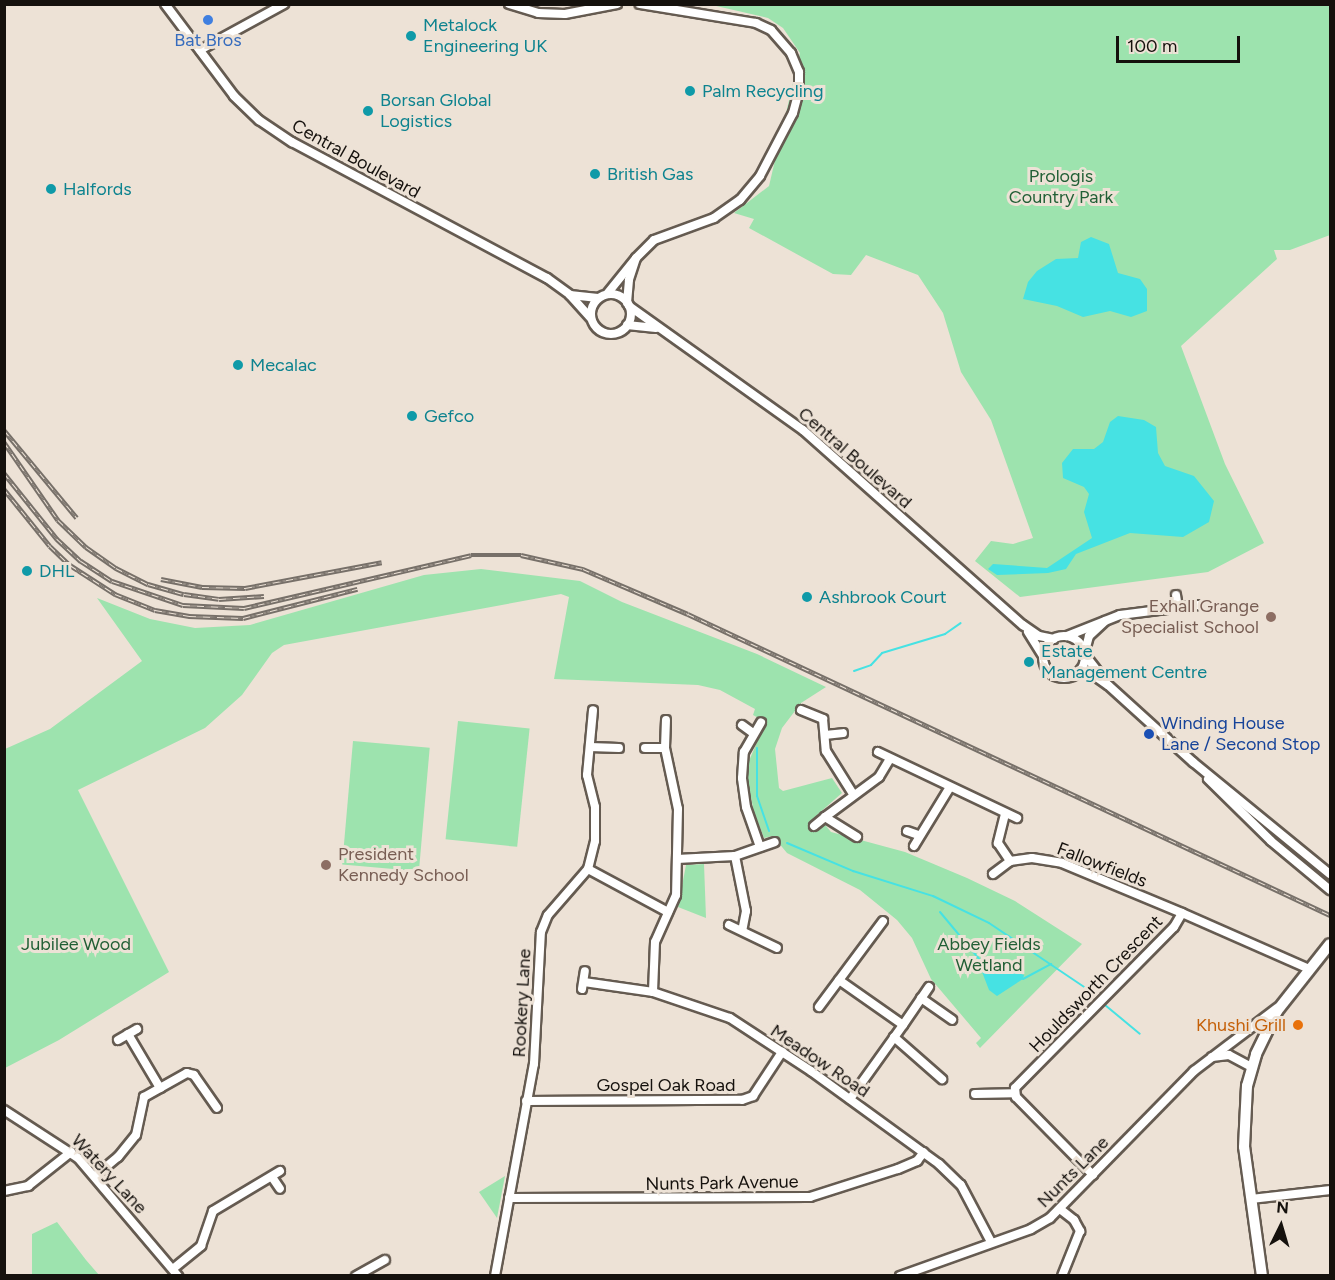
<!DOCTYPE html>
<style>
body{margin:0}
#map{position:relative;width:1335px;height:1280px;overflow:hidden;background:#ede2d6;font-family:Figtree,sans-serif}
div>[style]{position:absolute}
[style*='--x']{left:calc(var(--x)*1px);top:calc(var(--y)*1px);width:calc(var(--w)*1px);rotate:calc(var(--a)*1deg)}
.green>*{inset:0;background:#9de3ae;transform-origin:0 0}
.water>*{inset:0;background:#46e2e3}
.stream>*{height:2px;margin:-1px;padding:0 1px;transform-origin:1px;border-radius:1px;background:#46e2e3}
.roads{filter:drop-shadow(2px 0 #655b51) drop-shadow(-2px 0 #655b51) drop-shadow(0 2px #655b51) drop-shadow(0 -2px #655b51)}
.street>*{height:8px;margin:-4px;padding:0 4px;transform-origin:4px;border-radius:4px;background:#fff}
.street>.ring{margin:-4px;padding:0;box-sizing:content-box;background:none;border:8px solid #fff;border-radius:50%}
.secondary>*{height:10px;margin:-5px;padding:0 5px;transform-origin:5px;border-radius:5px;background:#fff}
.rail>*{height:4.5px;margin-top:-2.25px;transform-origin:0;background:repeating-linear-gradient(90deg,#ede2d6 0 7px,#777069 0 14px);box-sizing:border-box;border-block:2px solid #777069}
.dots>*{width:16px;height:16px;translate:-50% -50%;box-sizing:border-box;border:3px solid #ede2d6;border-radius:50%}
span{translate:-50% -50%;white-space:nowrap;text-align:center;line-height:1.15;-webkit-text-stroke:6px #ede2d6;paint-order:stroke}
.culture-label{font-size:18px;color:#0d838f}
.left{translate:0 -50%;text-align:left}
.shop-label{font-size:18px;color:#366cbe}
.street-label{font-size:18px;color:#15110d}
.park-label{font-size:18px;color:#215f35}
.education-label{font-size:18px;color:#785e54}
.right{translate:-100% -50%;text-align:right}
.transit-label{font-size:18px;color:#164399}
.food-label{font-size:18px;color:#c56008}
.frame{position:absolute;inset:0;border:6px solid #15110d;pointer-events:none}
.north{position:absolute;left:1251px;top:1196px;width:60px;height:60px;-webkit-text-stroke:4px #ede2d6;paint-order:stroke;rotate:5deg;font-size:16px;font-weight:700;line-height:24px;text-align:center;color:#15110d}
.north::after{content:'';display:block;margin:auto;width:21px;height:27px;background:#15110d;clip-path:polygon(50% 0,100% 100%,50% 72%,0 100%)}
.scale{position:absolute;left:1116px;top:36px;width:124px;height:27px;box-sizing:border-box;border:3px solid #15110d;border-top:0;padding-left:8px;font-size:18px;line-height:21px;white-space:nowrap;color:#15110d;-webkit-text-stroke:4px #ede2d6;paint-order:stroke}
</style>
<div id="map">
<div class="green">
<i style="clip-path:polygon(712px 5px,1330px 5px,1330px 235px,1290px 250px,1274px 250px,1277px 259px,1181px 346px,1225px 464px,1264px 543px,1208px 572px,1020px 597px,975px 561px,991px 541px,1013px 544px,1033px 538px,991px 420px,961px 372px,943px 313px,918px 275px,866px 255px,851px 275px,833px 274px,749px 228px,754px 219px,734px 213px,769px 186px,800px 53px,783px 28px,768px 18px)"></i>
<i style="clip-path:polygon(481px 569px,580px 581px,622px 602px,757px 654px,826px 687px,801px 703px,782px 728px,775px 749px,779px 788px,783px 791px,832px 778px,842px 793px,817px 815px,831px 832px,905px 852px,967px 878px,1015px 901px,1082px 944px,980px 1048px,976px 1043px,981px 1038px,931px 979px,912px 938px,897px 920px,860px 890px,787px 853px,773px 836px,764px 838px,754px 812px,748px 783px,748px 763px,766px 722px,753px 715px,755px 709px,720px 690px,698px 685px,554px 679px,569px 597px,561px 594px,284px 645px,272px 653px,242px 695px,205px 728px,78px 790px,169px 972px,59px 1040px,5px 1068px,5px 749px,50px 729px,142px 661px,97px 598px,150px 619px,195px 628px,250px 625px,424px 575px)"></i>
<i style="left:458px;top:721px;width:72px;height:119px;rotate:6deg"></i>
<i style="left:353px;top:741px;width:77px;height:124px;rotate:5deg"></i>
<i style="clip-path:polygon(704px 864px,706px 918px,678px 907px,686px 865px)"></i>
<i style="clip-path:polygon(505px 1176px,497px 1218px,479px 1192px)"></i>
<i style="clip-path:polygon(57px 1222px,86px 1260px,99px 1275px,32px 1275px,32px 1234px)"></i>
</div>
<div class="water">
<i style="clip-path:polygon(1091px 237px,1109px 244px,1118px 273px,1140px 279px,1147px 289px,1147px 311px,1131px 317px,1110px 311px,1083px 317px,1057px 306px,1023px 299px,1028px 282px,1037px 271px,1056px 259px,1078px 258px,1081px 242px)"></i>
<i style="clip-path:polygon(1118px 416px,1144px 420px,1156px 427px,1158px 453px,1165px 466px,1194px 476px,1214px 501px,1209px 522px,1183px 537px,1130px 533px,1076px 554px,1066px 569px,1048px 573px,997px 575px,988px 569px,993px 564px,1047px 568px,1092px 538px,1084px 512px,1089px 494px,1084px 487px,1063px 478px,1062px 463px,1073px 449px,1094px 449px,1103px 442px,1110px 422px)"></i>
<i style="clip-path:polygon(981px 959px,1024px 975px,1023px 979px,997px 996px,989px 990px,979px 964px)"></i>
</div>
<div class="stream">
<i style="--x:854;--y:671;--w:18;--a:-19"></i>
<i style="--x:871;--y:665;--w:16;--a:-47"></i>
<i style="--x:882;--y:653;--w:66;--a:-16.8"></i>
<i style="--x:945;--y:634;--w:19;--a:-35"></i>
<i style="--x:757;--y:748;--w:48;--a:90"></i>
<i style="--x:757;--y:796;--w:37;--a:71"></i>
<i style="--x:787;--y:843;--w:72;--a:23"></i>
<i style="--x:853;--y:871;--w:84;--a:17.4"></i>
<i style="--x:933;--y:896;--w:62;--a:25.7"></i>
<i style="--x:989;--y:923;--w:125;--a:33.9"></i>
<i style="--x:940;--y:912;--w:62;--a:50.2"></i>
<i style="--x:1023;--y:979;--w:32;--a:-28"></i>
<i style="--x:1105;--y:1005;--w:45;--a:39.6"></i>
</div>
<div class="roads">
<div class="street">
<i style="--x:165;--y:4;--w:115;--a:53.1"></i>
<i style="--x:234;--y:96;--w:35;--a:44"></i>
<i style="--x:259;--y:120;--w:40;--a:34"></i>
<i style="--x:292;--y:142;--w:289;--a:28.1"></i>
<i style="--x:547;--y:278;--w:29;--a:36"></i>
<i style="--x:570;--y:295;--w:31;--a:48"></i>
<i style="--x:509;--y:4;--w:30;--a:17"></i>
<i style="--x:538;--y:13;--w:27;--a:2"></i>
<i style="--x:565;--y:14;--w:53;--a:-10.9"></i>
<i style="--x:200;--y:50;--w:96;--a:-28.7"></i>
<i style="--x:636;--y:258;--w:25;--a:-45"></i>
<i style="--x:654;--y:240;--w:64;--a:-20.1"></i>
<i style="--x:714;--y:218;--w:32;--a:-35"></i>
<i style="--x:740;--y:200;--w:31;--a:-50"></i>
<i style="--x:760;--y:176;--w:71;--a:-62.4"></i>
<i style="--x:793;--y:113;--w:24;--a:-75"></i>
<i style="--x:799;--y:90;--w:18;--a:-90"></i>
<i style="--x:799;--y:72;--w:21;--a:-113"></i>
<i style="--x:791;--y:53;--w:30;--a:-131"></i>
<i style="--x:771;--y:30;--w:17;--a:-155"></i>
<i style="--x:756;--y:23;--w:118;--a:-170.7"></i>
<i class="ring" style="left:591px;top:294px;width:32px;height:32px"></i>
<i style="--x:607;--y:294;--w:46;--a:-51.1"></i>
<i style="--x:636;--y:258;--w:23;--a:108"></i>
<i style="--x:629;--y:280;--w:23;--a:95"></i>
<i style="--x:570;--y:295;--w:28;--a:6"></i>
<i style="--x:629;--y:306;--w:214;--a:35.5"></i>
<i style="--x:803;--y:430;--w:294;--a:41.6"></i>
<i style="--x:1023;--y:625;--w:19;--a:35"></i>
<i style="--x:1039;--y:636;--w:15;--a:11"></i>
<i style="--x:627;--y:325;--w:29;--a:6"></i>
<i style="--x:1176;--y:595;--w:12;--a:81"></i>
<i style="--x:1028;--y:632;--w:28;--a:58"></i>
<i class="ring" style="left:1043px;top:636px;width:34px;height:34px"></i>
<i style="--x:1067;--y:636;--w:57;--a:-21.6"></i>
<i style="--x:1120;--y:615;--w:79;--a:-7.3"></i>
<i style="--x:1085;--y:651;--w:16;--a:-75"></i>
<i style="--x:1089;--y:636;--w:22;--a:-43"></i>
<i style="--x:1085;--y:655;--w:29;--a:52"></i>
<i style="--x:1077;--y:674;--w:15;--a:0"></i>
<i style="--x:1092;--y:674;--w:19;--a:35"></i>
<i style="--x:1108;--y:685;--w:115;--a:42.2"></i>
<i style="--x:1193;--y:762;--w:177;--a:39.3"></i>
<i style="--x:801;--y:710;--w:24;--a:22"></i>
<i style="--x:823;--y:719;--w:32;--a:85"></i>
<i style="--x:826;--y:751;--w:51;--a:57.9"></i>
<i style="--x:742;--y:725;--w:14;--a:36"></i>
<i style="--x:825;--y:735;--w:18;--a:-6"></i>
<i style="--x:590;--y:747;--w:29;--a:2"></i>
<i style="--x:645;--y:748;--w:20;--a:0"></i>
<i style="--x:665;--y:748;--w:62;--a:78"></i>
<i style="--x:678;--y:809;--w:86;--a:91.3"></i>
<i style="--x:676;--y:895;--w:51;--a:114.1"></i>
<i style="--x:655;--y:942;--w:50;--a:92.3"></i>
<i style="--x:665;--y:748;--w:28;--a:-88"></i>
<i style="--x:878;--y:752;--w:154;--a:25.4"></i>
<i style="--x:1208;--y:779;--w:88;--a:44.5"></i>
<i style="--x:1271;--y:841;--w:77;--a:39.7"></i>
<i style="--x:1005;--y:814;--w:30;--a:104"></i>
<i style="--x:998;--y:843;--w:22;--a:56"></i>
<i style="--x:1010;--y:861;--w:22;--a:-8"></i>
<i style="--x:1032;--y:858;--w:30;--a:9"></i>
<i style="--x:1062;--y:863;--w:130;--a:22.6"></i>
<i style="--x:814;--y:826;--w:14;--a:-39"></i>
<i style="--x:907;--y:831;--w:12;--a:20"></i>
<i style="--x:857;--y:837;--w:38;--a:-148"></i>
<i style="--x:825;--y:817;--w:67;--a:-36.5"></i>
<i style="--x:879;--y:777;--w:21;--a:-59"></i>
<i style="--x:914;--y:846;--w:69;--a:-58.6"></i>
<i style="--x:760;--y:847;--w:42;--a:-109.3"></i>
<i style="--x:746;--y:807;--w:29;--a:-98"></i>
<i style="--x:742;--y:778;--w:26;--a:-86"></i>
<i style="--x:744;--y:752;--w:34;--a:-60"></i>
<i style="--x:735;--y:856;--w:56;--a:78.7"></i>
<i style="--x:746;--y:911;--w:20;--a:101"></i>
<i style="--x:677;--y:859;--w:58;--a:-3"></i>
<i style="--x:735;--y:856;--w:42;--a:-19.3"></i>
<i style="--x:588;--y:869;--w:91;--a:28.3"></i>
<i style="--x:993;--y:874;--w:21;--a:-37"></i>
<i style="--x:729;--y:925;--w:53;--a:25.6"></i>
<i style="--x:839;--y:980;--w:78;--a:35.1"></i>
<i style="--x:903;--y:1025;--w:91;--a:125.6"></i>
<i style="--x:584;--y:982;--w:70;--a:8.2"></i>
<i style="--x:653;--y:992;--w:81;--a:18.7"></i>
<i style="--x:730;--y:1018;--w:97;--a:33.2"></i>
<i style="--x:811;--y:1071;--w:158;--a:36"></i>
<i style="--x:939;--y:1164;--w:30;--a:44"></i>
<i style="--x:961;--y:1185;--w:64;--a:62.2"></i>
<i style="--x:582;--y:989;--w:18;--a:-81"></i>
<i style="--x:921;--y:998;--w:38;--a:35"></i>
<i style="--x:819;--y:1007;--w:107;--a:-53.3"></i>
<i style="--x:903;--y:1025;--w:46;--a:-55.6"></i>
<i style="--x:128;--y:1034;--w:63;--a:59.3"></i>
<i style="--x:894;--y:1037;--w:64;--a:41.2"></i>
<i style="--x:118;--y:1040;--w:22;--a:-30"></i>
<i style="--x:1212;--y:1057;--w:17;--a:-7"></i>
<i style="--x:1229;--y:1055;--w:26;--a:28"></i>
<i style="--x:975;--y:1094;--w:39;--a:-1"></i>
<i style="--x:526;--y:1101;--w:216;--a:-0.3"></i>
<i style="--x:742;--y:1100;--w:12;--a:-20"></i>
<i style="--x:753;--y:1096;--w:53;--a:-56.6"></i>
<i style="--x:4;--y:1110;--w:88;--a:33"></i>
<i style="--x:78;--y:1158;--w:155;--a:49.7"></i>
<i style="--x:1093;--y:1175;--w:110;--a:-134.6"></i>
<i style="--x:1016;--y:1097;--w:9;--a:-96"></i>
<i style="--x:1015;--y:1088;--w:226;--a:-45.4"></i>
<i style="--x:1174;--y:927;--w:16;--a:-60"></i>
<i style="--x:1182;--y:913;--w:139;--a:23.8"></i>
<i style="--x:95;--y:1176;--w:30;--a:-40"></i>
<i style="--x:118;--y:1157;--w:28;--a:-51"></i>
<i style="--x:136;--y:1135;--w:39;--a:-78"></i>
<i style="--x:144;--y:1097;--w:49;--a:-29.2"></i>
<i style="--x:187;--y:1073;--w:7;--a:16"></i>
<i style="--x:194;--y:1075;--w:40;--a:55.1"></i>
<i style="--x:272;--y:1177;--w:14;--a:56"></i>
<i style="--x:4;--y:1191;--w:25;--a:-12"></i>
<i style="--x:28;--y:1186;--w:55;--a:-38.3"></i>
<i style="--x:509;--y:1198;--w:301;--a:-0.2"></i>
<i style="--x:810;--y:1197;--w:92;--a:-17.7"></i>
<i style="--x:898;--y:1169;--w:21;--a:-23"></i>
<i style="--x:917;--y:1161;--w:11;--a:-52"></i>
<i style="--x:1251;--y:1199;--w:80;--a:-6.5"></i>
<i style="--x:1060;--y:1209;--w:18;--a:38"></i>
<i style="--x:1074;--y:1220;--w:13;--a:61"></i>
<i style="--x:1080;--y:1231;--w:48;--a:111.8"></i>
<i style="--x:174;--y:1268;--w:35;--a:-39"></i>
<i style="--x:201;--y:1246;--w:37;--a:-71"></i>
<i style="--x:213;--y:1211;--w:78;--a:-30.8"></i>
<i style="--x:356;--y:1276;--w:33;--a:-29"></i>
<i style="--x:495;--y:1276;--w:216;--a:-79.6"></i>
<i style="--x:534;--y:1064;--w:132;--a:-87"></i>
<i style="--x:541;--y:932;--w:18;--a:-68"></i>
<i style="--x:548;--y:915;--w:61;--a:-49"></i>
<i style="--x:588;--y:869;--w:29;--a:-76"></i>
<i style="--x:595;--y:841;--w:34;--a:-90"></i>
<i style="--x:595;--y:807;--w:33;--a:-104"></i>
<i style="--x:587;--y:775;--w:65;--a:-84.7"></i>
<i style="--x:900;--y:1276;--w:139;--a:-19.7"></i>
<i style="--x:1031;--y:1229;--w:22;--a:-30"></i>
<i style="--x:1050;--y:1218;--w:206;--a:-45.6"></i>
<i style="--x:1194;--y:1071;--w:104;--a:-37.2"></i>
</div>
<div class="secondary">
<i style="--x:1262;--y:1276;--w:130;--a:-97.9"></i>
<i style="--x:1244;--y:1147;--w:61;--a:-87.2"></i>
<i style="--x:1247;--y:1086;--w:33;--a:-74"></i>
<i style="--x:1256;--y:1054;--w:48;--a:-64"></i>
<i style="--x:1277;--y:1011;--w:85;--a:-51.7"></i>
</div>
</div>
<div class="rail">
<i style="--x:4;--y:430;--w:114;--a:50.3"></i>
<i style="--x:4;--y:442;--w:95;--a:55.3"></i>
<i style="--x:58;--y:520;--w:39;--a:44"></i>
<i style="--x:86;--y:547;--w:37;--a:35"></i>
<i style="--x:116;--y:568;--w:36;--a:27"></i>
<i style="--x:148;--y:584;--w:37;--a:16"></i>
<i style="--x:184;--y:594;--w:35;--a:8"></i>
<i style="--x:219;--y:599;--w:45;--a:-3.8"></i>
<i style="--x:4;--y:473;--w:85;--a:51.2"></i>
<i style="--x:57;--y:539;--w:33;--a:43"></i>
<i style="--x:81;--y:561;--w:37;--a:33"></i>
<i style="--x:112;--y:581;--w:75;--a:18.7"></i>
<i style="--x:183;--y:605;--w:61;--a:2.8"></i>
<i style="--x:244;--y:608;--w:233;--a:-13.1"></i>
<i style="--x:471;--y:555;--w:50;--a:0"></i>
<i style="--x:521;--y:555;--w:64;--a:12.7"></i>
<i style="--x:583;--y:569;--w:114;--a:23.2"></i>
<i style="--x:688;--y:614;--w:709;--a:25.12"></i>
<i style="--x:4;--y:489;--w:73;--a:51.1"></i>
<i style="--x:50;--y:546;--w:28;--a:44"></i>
<i style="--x:70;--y:565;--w:54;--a:32.8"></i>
<i style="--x:115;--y:594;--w:43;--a:21.8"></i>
<i style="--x:155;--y:610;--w:35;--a:10"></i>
<i style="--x:189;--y:616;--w:54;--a:2.1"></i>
<i style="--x:243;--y:618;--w:118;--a:-14.3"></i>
<i style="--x:161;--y:579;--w:42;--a:11"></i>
<i style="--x:202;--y:587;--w:43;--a:1.3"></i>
<i style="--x:245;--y:588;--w:139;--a:-10.7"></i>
</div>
<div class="dots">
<i style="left:208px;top:20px;background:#3f7fe0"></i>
<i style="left:411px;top:36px;background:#0f9aa8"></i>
<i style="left:690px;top:91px;background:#0f9aa8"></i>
<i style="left:368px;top:111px;background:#0f9aa8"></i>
<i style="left:595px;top:174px;background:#0f9aa8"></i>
<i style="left:51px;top:189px;background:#0f9aa8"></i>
<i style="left:238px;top:365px;background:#0f9aa8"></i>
<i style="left:412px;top:416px;background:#0f9aa8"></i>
<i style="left:27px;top:571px;background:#0f9aa8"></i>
<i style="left:807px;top:597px;background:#0f9aa8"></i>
<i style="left:1271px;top:617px;background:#8d6e63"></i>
<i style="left:1029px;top:662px;background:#0f9aa8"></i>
<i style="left:1149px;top:734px;background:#1a4fb4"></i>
<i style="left:326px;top:865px;background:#8d6e63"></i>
<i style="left:1298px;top:1025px;background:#e8710a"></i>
</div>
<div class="culture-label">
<span class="left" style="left:423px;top:36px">Metalock<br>Engineering UK</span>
<span class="left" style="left:702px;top:91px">Palm Recycling</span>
<span class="left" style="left:380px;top:111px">Borsan Global<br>Logistics</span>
<span class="left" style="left:607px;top:174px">British Gas</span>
<span class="left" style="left:63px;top:189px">Halfords</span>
<span class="left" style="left:250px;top:365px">Mecalac</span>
<span class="left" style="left:424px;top:416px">Gefco</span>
<span class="left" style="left:39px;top:571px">DHL</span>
<span class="left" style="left:819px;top:597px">Ashbrook Court</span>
<span class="left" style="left:1041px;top:662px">Estate<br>Management Centre</span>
</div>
<div class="shop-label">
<span style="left:208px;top:40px">Bat Bros</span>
</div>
<div class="street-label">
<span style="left:356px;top:159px;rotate:29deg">Central Boulevard</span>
<span style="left:855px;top:458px;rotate:41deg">Central Boulevard</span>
<span style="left:1102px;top:865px;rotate:21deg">Fallowfields</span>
<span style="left:1096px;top:984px;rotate:-46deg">Houldsworth Crescent</span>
<span style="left:522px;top:1003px;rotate:-87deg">Rookery Lane</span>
<span style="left:820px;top:1061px;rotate:34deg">Meadow Road</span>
<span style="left:666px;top:1085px">Gospel Oak Road</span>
<span style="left:1073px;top:1172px;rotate:-45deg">Nunts Lane</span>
<span style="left:109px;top:1174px;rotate:47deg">Watery Lane</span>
<span style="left:722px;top:1183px;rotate:-1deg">Nunts Park Avenue</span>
</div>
<div class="park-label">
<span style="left:1061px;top:187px">Prologis<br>Country Park</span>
<span style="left:76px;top:944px">Jubilee Wood</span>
<span style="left:989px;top:955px">Abbey Fields<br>Wetland</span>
</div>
<div class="education-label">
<span class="right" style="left:1259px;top:617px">Exhall Grange<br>Specialist School</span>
<span class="left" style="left:338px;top:865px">President<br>Kennedy School</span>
</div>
<div class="transit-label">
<span class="left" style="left:1161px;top:734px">Winding House<br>Lane / Second Stop</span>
</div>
<div class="food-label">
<span class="right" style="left:1286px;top:1025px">Khushi Grill</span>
</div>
<div class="frame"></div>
<div class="north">N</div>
<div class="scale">100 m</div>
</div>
